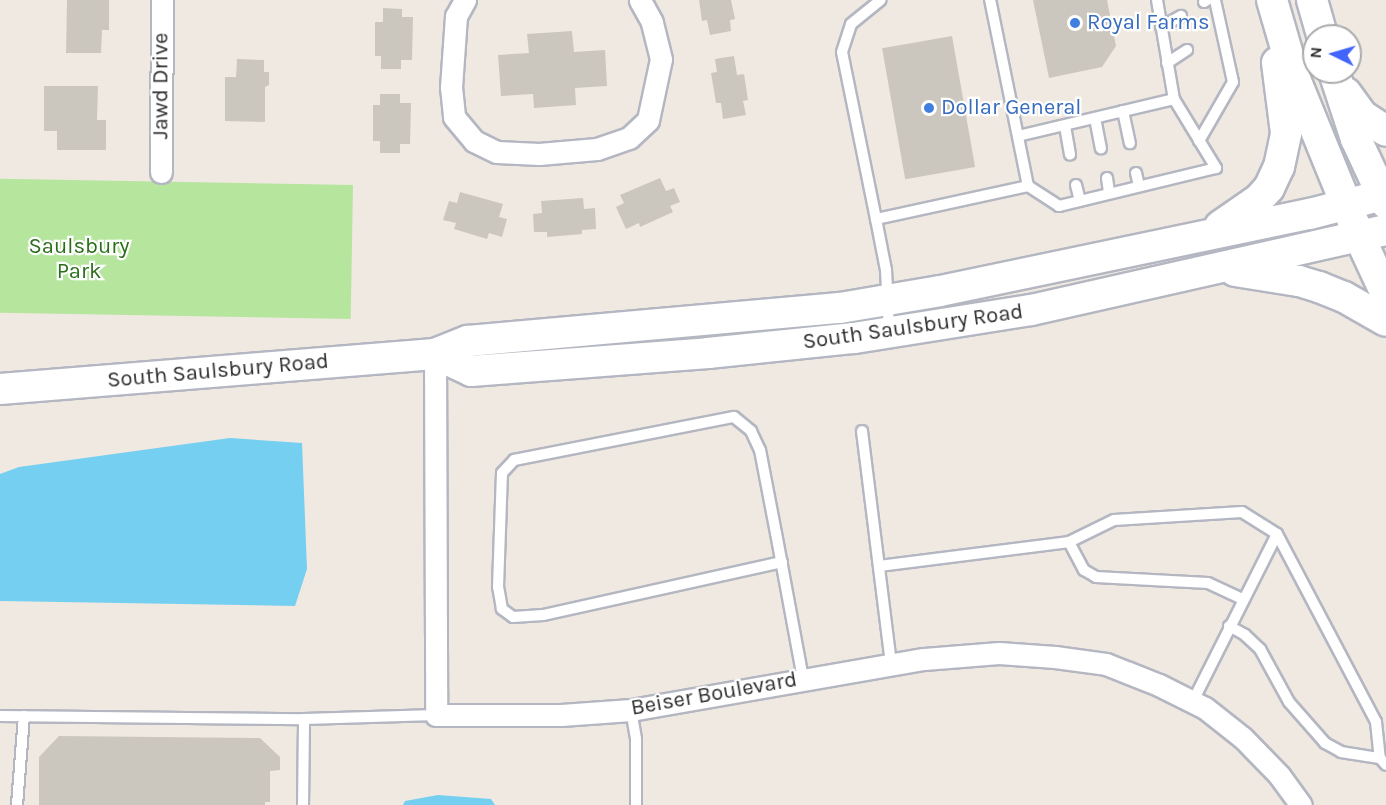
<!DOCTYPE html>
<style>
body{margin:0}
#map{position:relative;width:1386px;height:805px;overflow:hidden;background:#efe9e1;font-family:Karla,sans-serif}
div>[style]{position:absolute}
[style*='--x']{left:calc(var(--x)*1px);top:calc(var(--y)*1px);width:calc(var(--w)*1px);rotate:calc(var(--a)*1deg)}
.green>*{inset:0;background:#b6e59e;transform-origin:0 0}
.water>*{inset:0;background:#75cff0}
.building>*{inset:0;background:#cbc7bf;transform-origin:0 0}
.roads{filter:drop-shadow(2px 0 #b4b7c1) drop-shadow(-2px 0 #b4b7c1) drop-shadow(0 2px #b4b7c1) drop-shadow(0 -2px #b4b7c1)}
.service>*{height:10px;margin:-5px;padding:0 5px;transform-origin:5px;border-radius:5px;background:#fff}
.minor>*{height:21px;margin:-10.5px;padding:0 10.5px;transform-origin:10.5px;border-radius:10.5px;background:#fff}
.secondary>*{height:30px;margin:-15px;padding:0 15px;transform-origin:15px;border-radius:15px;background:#fff}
.dots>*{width:16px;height:16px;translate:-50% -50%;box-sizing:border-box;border:3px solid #fff;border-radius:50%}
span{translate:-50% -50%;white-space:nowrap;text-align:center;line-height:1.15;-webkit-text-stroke:4.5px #fff;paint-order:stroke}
.shop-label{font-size:22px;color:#366cbe}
.left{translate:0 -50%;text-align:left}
.street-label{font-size:22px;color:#2e2e2e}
.park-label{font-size:22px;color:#2c6e1b}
.north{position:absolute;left:1302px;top:24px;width:60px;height:60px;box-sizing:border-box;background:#fff;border:2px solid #ababab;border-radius:50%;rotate:275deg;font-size:16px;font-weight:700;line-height:24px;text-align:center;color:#2e2e2e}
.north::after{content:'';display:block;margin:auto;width:21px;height:27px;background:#4264fb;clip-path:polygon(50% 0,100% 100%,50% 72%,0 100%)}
</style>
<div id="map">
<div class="green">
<i style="left:353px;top:185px;width:134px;height:353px;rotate:91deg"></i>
</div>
<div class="water">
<i style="clip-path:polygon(230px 438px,302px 443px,307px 569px,295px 606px,0 601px,0 474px,19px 467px)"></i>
<i style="clip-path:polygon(438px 795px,491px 799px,495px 805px,403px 805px,405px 801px)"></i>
</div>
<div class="building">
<i style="clip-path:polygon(67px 0,109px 0,109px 30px,102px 30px,101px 53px,66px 53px)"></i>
<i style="clip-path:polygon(699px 0,731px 0,735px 19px,730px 20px,731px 31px,710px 35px,707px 20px,702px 21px)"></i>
<i style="clip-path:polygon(1033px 0,1107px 0,1116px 46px,1102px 67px,1049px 78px)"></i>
<i style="clip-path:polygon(383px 8px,402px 9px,402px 17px,413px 17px,412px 60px,401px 60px,401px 69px,381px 69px,381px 56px,375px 56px,375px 22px,383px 22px)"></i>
<i style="clip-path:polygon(572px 31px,574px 52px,605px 50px,607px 86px,575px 88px,576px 105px,534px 108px,533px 94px,501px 96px,498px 55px,529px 53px,527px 34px)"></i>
<i style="left:952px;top:36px;width:133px;height:71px;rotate:80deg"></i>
<i style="clip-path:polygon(734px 56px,737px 75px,744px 74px,748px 100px,743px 101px,746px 115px,723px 119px,721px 103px,716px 103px,711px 73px,717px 72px,715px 59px)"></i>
<i style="clip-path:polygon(237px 59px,264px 60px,264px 72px,269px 72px,269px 85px,265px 87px,265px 122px,225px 121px,225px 77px,236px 77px)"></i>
<i style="clip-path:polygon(44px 86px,98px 86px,97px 120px,106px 120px,106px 150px,57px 150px,57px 131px,44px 131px)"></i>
<i style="clip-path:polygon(380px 94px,400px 94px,400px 103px,411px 103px,410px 144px,400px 144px,400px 153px,380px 153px,380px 141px,373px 141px,373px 105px,380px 105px)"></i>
<i style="clip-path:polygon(660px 178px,666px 191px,674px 188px,680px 202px,670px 206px,673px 212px,640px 227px,639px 223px,626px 229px,616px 207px,624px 203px,620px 195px)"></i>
<i style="clip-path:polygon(460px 192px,503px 204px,499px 217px,507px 219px,502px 237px,489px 233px,487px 239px,454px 229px,456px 223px,443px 220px,449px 201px,457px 203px)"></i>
<i style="clip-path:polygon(583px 198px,584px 209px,595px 208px,596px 229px,582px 230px,582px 234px,547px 237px,547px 232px,534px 232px,533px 214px,542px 213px,541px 201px)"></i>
<i style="clip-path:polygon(59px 736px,260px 738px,280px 757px,280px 770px,270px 771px,270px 802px,265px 802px,265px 805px,39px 805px,39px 757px)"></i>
</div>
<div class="roads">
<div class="service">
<i style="--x:1157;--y:0;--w:100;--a:80.3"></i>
<i style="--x:1204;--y:2;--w:4;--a:-34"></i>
<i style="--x:1161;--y:27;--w:23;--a:-29"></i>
<i style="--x:1167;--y:63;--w:24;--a:-33"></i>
<i style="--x:1123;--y:111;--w:33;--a:78"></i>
<i style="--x:1095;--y:118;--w:31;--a:79"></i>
<i style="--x:1065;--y:126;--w:29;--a:80"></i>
<i style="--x:1018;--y:136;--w:160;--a:-13.3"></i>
<i style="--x:1174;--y:99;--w:81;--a:58.7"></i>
<i style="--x:1216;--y:168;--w:162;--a:166.4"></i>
<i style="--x:1059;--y:206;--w:37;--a:-147"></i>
<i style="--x:1199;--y:141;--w:68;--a:-60"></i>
<i style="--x:1233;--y:82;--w:84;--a:-102.4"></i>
<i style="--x:1136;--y:173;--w:13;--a:77"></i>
<i style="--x:1107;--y:178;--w:15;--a:82"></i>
<i style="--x:1076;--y:185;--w:16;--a:76"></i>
<i style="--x:876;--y:219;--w:170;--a:-101.5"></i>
<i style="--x:842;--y:52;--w:29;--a:-72"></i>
<i style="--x:851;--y:24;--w:38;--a:-39"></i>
<i style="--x:889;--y:331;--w:61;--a:-92.8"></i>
<i style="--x:886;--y:270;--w:52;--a:-101.1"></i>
<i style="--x:876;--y:219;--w:156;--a:-12.2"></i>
<i style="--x:1028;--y:186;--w:190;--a:-101.5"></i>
<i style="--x:862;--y:431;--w:236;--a:82.9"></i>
<i style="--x:1069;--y:542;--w:32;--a:62"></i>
<i style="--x:1084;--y:570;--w:14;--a:30"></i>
<i style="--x:1096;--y:577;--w:112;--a:3.1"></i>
<i style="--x:1208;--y:583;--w:38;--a:25"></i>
<i style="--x:782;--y:562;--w:245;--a:167.5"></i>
<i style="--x:543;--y:615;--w:30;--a:176"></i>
<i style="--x:513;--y:617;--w:14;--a:-144"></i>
<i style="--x:502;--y:609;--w:22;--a:-100"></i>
<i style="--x:498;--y:587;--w:114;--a:-88"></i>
<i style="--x:502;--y:473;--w:18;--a:-47"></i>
<i style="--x:514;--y:460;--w:224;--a:-11.1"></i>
<i style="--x:734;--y:417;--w:22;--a:39"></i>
<i style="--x:751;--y:431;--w:21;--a:65"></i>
<i style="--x:760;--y:450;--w:85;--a:79.1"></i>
<i style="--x:776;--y:533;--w:148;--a:79.5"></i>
<i style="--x:879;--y:566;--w:192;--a:-7.2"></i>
<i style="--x:1069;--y:542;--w:50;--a:-26.1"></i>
<i style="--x:1114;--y:520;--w:128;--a:-3.6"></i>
<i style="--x:1242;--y:512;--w:41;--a:32.2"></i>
<i style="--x:1277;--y:534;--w:212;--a:62.2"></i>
<i style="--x:1376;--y:722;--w:36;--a:84"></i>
<i style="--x:1380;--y:758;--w:9;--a:49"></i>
<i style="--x:1229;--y:626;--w:18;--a:29"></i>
<i style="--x:1245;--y:635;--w:21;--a:43"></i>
<i style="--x:1260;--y:649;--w:60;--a:61.3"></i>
<i style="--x:1289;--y:702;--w:55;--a:48.7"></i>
<i style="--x:1325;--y:743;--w:18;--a:29"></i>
<i style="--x:1341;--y:752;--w:39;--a:9"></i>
<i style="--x:1193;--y:701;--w:187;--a:-63.3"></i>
<i style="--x:631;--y:710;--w:29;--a:80"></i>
<i style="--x:636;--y:739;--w:66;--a:90"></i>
<i style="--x:0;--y:716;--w:304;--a:0.6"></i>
<i style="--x:304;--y:719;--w:132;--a:-1.7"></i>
<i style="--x:17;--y:805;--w:89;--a:-85.5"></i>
<i style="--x:303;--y:805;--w:86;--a:-89.3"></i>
</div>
<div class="minor">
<i style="--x:465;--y:0;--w:18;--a:119"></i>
<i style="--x:456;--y:16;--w:71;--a:94"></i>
<i style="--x:451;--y:87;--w:30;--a:84"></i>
<i style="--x:454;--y:117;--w:31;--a:50"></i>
<i style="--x:474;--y:141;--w:25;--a:26"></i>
<i style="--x:497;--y:152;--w:42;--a:2.7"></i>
<i style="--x:539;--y:154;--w:58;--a:-4.9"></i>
<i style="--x:597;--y:149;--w:34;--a:-19"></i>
<i style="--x:629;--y:138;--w:26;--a:-43"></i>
<i style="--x:648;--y:120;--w:62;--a:-78"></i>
<i style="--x:661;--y:59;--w:38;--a:-104"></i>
<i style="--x:652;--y:22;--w:25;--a:-119"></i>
<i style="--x:161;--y:172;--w:172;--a:-89.7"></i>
<i style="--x:435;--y:354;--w:361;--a:89.8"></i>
<i style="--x:436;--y:715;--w:125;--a:0"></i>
<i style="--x:561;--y:715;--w:70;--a:-4.1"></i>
<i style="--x:631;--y:710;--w:297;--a:-9.9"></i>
<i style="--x:924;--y:659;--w:75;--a:-4.6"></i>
<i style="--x:999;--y:653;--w:56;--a:4.1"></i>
<i style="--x:1055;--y:657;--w:51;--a:7.8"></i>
<i style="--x:1106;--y:664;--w:57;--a:21.6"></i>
<i style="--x:1159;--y:685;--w:51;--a:26.6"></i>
<i style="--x:1205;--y:708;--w:48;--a:38.3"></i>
<i style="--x:1243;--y:738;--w:52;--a:45.8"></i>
<i style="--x:1279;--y:775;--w:37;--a:54"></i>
</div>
<div class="secondary">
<i style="--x:1272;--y:0;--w:82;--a:73.8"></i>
<i style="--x:1295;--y:79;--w:172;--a:67.8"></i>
<i style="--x:1360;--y:238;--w:62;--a:65.1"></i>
<i style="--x:1312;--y:0;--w:37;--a:74"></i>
<i style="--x:1334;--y:72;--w:71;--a:71.8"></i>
<i style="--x:1356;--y:139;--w:71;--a:64.9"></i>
<i style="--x:1346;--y:93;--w:29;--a:54"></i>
<i style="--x:1363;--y:116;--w:27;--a:33"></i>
<i style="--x:1220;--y:226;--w:47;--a:-34.7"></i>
<i style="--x:1259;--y:199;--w:15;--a:-48"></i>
<i style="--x:1269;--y:188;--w:23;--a:-65"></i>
<i style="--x:1279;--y:167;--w:35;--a:-78"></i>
<i style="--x:1286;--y:133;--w:71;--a:-97.3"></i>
<i style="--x:1235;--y:271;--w:65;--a:8.9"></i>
<i style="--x:1299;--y:281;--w:21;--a:17"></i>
<i style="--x:1319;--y:287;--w:27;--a:22"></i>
<i style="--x:1344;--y:297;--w:48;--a:29.7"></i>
<i style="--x:435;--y:354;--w:40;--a:25"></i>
<i style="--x:471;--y:371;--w:238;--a:-4.3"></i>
<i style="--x:708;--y:353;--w:147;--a:-5.9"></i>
<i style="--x:854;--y:338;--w:179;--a:-9"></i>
<i style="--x:1031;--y:310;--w:364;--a:-12.7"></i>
<i style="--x:0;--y:389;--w:436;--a:-4.6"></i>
<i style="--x:435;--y:354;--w:35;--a:-22"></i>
<i style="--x:468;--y:341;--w:373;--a:-5.1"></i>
<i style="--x:840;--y:308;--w:101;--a:-9.6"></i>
<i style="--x:940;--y:291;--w:378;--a:-11.8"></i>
<i style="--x:1310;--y:214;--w:79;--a:-14.7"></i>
</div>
</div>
<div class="dots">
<i style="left:1075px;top:23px;background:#3f7fe0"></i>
<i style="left:929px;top:108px;background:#3f7fe0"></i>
</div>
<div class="shop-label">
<span class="left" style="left:1087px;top:23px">Royal Farms</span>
<span class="left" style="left:941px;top:108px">Dollar General</span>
</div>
<div class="street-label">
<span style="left:161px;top:86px;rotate:-90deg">Jawd Drive</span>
<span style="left:913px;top:327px;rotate:-8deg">South Saulsbury Road</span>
<span style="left:218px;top:371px;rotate:-5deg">South Saulsbury Road</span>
<span style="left:714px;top:694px;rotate:-10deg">Beiser Boulevard</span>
</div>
<div class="park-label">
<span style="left:79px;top:259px">Saulsbury<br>Park</span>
</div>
<div class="north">N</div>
</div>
